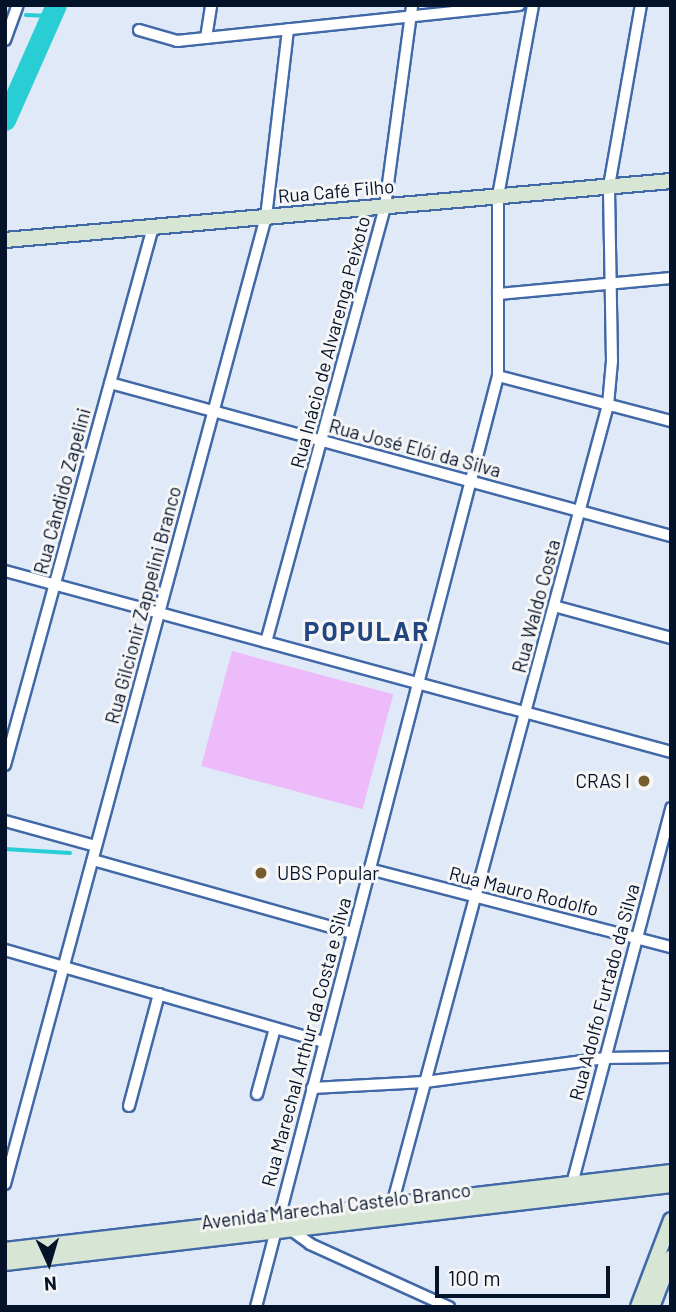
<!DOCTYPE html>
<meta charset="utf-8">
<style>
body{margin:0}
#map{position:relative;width:676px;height:1312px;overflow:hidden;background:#e0e9f7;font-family:Barlow,sans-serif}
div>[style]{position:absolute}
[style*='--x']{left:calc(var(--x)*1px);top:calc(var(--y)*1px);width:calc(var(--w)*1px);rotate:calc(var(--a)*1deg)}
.green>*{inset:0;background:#edbafa;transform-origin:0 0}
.stream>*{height:3.5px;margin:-1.75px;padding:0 1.75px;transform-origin:1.75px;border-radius:1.75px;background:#29ced5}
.river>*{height:21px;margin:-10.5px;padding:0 10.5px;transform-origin:10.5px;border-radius:10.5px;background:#29ced5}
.roads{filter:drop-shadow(2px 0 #4168a7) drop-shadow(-2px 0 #4168a7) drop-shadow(0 2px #4168a7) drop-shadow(0 -2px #4168a7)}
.street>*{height:10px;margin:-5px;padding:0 5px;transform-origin:5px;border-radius:5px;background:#fff}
.secondary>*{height:14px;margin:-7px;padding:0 7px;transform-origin:7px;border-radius:7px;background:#d7e6d4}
.dots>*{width:19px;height:19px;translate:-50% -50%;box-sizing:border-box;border:4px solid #f6f6f6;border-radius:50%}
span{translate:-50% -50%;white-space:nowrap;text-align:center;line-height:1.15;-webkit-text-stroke:6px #f6f6f6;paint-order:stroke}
.street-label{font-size:19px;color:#04122a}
.poi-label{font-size:19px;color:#04122a}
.right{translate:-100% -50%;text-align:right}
.left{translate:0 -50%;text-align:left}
.district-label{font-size:26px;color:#214681;font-weight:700;letter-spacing:2px}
.frame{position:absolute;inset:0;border:7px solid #04122a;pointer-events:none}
.north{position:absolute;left:14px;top:1228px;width:70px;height:70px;-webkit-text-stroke:5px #f6f6f6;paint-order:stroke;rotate:176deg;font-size:19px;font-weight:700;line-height:28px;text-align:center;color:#04122a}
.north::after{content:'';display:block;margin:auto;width:24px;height:32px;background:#04122a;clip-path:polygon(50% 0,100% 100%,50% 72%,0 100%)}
.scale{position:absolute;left:435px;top:1266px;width:175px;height:32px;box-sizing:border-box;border:4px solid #04122a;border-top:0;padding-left:9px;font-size:21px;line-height:24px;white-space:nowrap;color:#04122a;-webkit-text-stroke:5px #f6f6f6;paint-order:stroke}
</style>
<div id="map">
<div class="green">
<i style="left:232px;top:651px;width:167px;height:119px;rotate:15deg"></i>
</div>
<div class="stream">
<i style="--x:26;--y:15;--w:25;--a:2"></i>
<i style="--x:5;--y:849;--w:65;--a:3.5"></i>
</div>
<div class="river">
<i style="--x:5;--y:120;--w:126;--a:-66.1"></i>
</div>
<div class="roads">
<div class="street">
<i style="--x:139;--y:30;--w:40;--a:16"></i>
<i style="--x:177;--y:41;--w:344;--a:-6"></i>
<i style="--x:206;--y:38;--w:33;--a:-81"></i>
<i style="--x:5;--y:40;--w:37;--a:-70"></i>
<i style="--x:498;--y:294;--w:174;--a:-5.3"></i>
<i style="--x:498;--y:376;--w:179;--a:14.6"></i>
<i style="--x:110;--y:383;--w:581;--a:15.26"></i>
<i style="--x:5;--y:571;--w:690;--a:15.2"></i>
<i style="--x:554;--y:606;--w:121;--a:15.3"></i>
<i style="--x:266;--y:642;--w:452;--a:-74.7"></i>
<i style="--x:385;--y:206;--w:203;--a:-82.3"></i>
<i style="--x:5;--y:765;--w:558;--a:-74.62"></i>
<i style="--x:5;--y:821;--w:94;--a:15.4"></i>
<i style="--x:93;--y:860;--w:270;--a:15.7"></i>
<i style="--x:369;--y:869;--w:312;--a:14.5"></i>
<i style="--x:5;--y:950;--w:332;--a:16.1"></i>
<i style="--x:312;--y:1088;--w:113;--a:-3"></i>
<i style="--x:425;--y:1082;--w:182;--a:-7.6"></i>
<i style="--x:605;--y:1058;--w:66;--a:-0.9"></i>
<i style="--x:257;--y:1094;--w:68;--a:-74.7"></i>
<i style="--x:129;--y:1106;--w:116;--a:-75"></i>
<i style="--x:5;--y:1184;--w:1002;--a:-74.9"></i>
<i style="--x:266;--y:217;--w:189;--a:-83.3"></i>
<i style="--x:572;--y:1184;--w:389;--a:-75.2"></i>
<i style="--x:392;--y:1205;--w:829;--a:-74.89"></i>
<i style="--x:608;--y:405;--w:44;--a:-84.8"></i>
<i style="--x:612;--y:361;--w:175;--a:-91"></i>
<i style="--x:609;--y:186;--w:184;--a:-80"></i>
<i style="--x:287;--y:1227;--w:29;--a:36"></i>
<i style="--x:310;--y:1244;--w:153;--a:24.4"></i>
<i style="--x:256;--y:1307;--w:962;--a:-75.43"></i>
<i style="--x:498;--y:376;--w:180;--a:-90"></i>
<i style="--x:498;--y:196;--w:194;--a:-79.6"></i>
</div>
<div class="secondary">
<i style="--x:5;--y:240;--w:669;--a:-5.06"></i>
<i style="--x:5;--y:1250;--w:671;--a:-6.68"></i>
<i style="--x:5;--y:1263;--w:671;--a:-6.68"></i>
<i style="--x:638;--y:1307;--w:93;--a:-69.2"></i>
<i style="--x:652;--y:1307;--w:53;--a:-68.8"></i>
</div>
</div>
<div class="dots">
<i style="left:644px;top:781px;background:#765c2e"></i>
<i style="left:261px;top:873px;background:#765c2e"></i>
</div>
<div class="street-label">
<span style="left:336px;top:191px;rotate:-5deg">Rua Café Filho</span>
<span style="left:330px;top:342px;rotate:-75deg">Rua Inácio de Alvarenga Peixoto</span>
<span style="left:415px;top:448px;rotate:15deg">Rua José Elói da Silva</span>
<span style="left:62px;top:491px;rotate:-75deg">Rua Cândido Zapelini</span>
<span style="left:143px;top:605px;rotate:-75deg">Rua Gilcionir Zappelini Branco</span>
<span style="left:536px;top:606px;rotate:-75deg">Rua Waldo Costa</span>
<span style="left:524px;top:891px;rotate:14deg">Rua Mauro Rodolfo</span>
<span style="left:604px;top:992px;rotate:-75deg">Rua Adolfo Furtado da Silva</span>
<span style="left:306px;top:1042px;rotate:-75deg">Rua Marechal Arthur da Costa e Silva</span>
<span style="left:336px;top:1206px;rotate:-7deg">Avenida Marechal Castelo Branco</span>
</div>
<div class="poi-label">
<span class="right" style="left:630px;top:781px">CRAS I</span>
<span class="left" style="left:277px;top:873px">UBS Popular</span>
</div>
<div class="district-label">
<span style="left:367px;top:631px">POPULAR</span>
</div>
<div class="frame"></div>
<div class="north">N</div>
<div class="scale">100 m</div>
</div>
